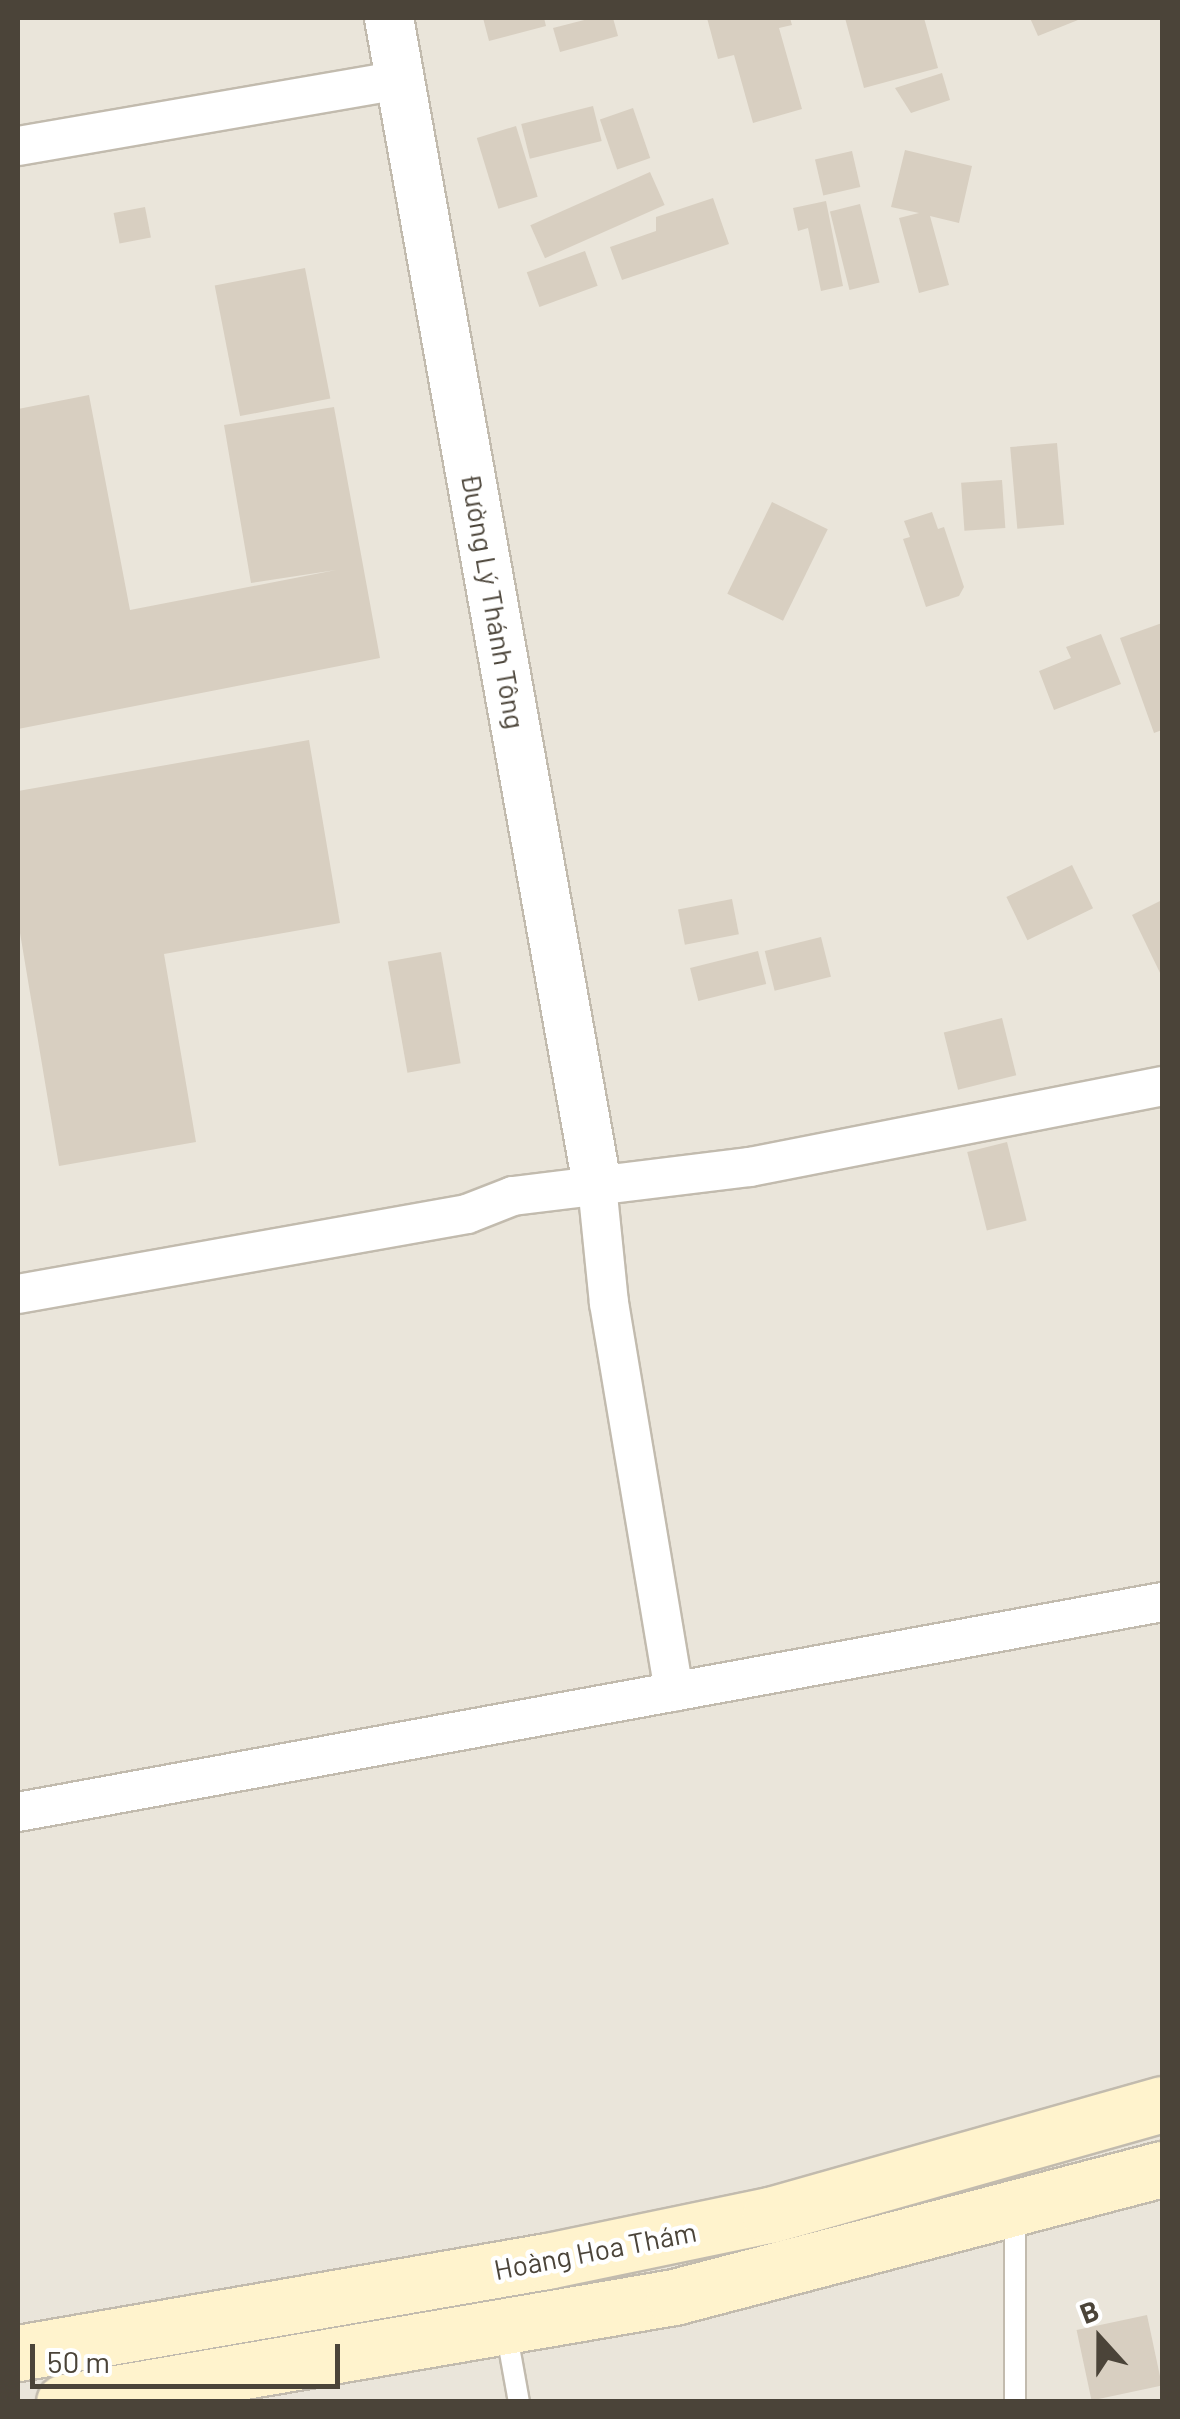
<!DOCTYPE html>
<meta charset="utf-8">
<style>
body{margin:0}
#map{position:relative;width:1180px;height:2419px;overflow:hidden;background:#f6f3ec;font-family:Barlow,sans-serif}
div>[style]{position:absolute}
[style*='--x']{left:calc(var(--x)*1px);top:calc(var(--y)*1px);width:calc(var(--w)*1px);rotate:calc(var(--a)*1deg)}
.residential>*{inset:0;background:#eae5da;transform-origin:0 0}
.building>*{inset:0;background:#d8cfc1;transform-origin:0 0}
.roads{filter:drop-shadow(2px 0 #c2bbae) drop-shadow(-2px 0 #c2bbae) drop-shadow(0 2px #c2bbae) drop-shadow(0 -2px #c2bbae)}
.service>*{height:20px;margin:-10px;padding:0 10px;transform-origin:10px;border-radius:10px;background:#fff}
.minor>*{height:38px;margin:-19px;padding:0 19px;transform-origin:19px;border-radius:19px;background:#fff}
.tertiary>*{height:48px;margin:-24px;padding:0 24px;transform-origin:24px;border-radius:24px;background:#fff}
.secondary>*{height:55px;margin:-27.5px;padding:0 27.5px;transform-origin:27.5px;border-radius:27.5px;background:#fff3cd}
span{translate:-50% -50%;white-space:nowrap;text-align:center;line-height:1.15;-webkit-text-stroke:9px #fff;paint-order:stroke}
.street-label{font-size:28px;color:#4b4439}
.frame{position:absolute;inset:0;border:20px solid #4b4439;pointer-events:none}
.north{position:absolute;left:1050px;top:2289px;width:100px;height:100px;-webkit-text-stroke:8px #fff;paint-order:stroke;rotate:339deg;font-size:28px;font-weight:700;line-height:40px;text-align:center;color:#4b4439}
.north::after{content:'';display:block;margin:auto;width:35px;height:45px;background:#4b4439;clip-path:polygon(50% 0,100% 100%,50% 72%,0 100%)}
.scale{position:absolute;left:30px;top:2344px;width:310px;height:45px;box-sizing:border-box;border:5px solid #4b4439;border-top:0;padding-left:12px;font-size:30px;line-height:35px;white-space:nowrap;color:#4b4439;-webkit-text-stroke:8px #fff;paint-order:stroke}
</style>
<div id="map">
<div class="residential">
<i style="left:18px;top:18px;width:1144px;height:2383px"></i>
</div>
<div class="building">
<i style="clip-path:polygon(483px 18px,544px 18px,546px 26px,489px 41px)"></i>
<i style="clip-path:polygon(592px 18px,613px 18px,618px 36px,560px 52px,553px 28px)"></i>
<i style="clip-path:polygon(707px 18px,790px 18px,792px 25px,779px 28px,802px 109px,753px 123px,734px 55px,718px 59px)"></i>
<i style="clip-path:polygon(845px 18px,924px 18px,938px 68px,864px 88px)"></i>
<i style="clip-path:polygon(1030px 18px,1083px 18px,1038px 36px)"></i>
<i style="clip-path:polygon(942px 73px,950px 100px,911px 113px,895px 88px)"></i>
<i style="left:593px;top:106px;width:36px;height:74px;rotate:76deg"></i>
<i style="left:633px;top:108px;width:53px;height:35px;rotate:71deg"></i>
<i style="left:516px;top:126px;width:74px;height:41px;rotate:73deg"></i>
<i style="clip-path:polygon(905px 150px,972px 166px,959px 223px,930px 216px,949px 285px,919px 293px,899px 218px,919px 213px,891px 207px)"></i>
<i style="left:852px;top:151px;width:37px;height:38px;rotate:77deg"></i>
<i style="left:650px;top:172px;width:36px;height:131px;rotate:66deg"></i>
<i style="clip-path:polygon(713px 198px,729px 244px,622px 280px,610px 247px,656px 231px,656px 217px)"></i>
<i style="clip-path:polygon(826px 201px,843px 286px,821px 291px,808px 228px,798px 231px,793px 208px)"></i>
<i style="left:860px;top:204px;width:81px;height:31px;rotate:76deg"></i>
<i style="left:145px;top:207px;width:31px;height:32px;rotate:79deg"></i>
<i style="left:585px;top:251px;width:37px;height:62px;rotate:70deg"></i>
<i style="left:305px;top:268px;width:133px;height:92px;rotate:79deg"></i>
<i style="clip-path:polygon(89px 395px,130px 610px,336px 570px,251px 583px,224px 425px,334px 407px,380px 658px,18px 729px,18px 409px)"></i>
<i style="left:1057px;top:443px;width:82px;height:47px;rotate:85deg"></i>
<i style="left:1002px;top:480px;width:48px;height:41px;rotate:86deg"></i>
<i style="left:772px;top:502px;width:62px;height:102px;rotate:26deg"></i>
<i style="clip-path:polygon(932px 512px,938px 529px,944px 527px,964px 587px,959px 596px,926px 607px,903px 539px,910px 537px,904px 521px)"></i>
<i style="clip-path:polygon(1162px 623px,1162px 730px,1154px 733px,1120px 638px)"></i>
<i style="clip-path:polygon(1101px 634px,1121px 684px,1054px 710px,1039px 671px,1071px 658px,1066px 647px)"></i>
<i style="clip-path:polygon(309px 740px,340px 923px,164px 954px,196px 1142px,59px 1166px,18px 921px,18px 791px)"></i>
<i style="left:1072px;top:865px;width:48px;height:73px;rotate:64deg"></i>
<i style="left:732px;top:899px;width:36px;height:55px;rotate:79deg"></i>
<i style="clip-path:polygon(1162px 900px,1162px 977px,1132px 915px)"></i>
<i style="left:821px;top:937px;width:41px;height:58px;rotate:76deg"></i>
<i style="left:758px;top:951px;width:34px;height:70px;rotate:76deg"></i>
<i style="left:441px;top:952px;width:113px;height:54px;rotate:80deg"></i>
<i style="left:1002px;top:1018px;width:59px;height:60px;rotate:76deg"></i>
<i style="left:1007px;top:1142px;width:81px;height:41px;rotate:76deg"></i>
<i style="left:1147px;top:2315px;width:72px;height:72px;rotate:78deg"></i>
</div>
<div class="roads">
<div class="service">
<i style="--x:506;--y:2330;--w:73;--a:79.8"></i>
<i style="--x:1015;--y:2402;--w:193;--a:-90"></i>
</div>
<div class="minor">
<i style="--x:18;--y:146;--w:390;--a:-9.8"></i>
<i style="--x:597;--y:1185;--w:119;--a:84.2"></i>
<i style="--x:609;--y:1303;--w:394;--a:80.5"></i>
<i style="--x:18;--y:1294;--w:456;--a:-10.1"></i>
<i style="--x:467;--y:1214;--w:49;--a:-21.4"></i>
<i style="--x:513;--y:1196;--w:239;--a:-7"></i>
<i style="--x:750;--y:1167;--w:420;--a:-11.1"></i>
<i style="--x:18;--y:1812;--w:1163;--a:-10.4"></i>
</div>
<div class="tertiary">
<i style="--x:389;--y:18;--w:1185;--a:79.89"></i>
</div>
<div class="secondary">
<i style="--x:18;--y:2353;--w:537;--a:-9.87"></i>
<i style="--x:547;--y:2261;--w:228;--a:-11.7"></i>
<i style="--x:770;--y:2215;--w:407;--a:-15.8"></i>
<i style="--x:64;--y:2402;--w:619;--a:-9.77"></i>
<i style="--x:674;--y:2297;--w:505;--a:-14.7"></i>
</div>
</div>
<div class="street-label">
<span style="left:494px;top:601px;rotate:80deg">Đường Lý Thánh Tông</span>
<span style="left:595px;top:2250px;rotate:-11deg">Hoàng Hoa Thám</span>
</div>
<div class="frame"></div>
<div class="north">B</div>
<div class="scale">50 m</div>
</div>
